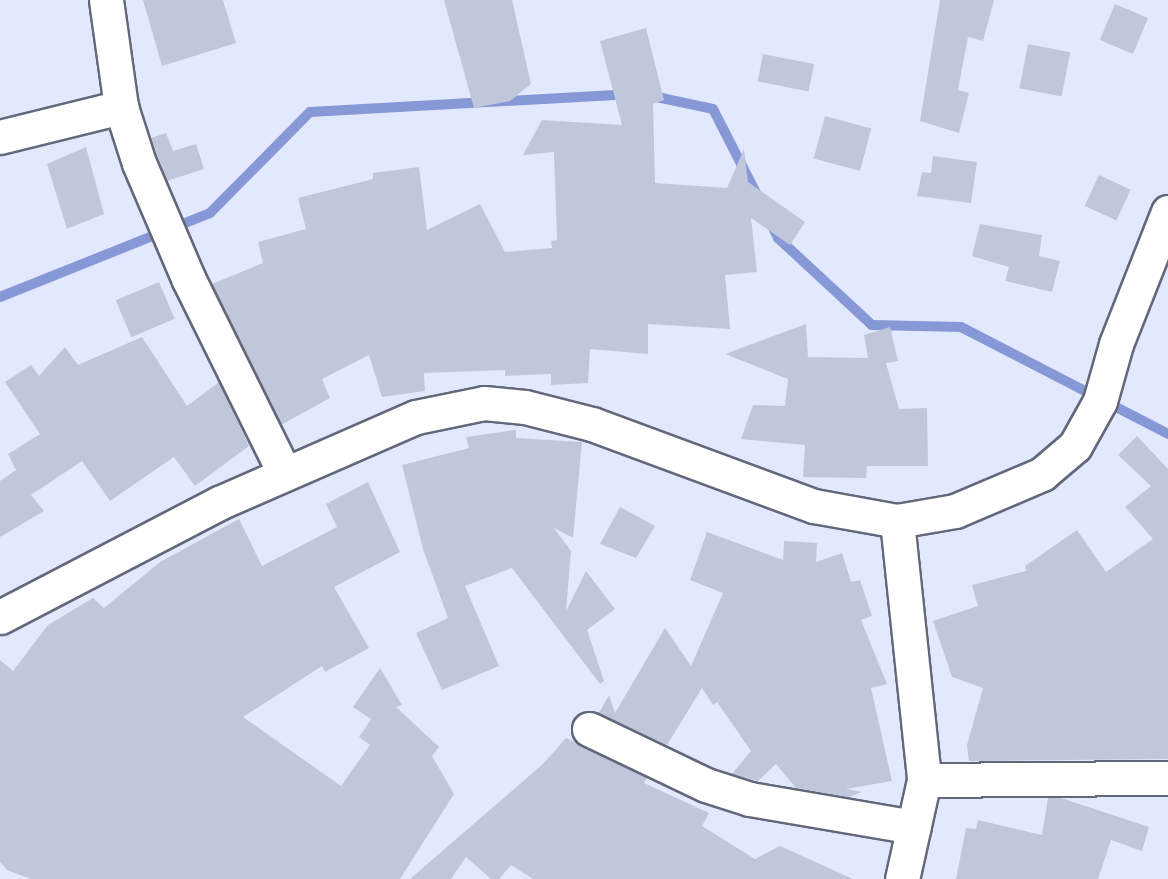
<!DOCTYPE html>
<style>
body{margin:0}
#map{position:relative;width:1168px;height:879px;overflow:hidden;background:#e2e9fe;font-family:"Alegreya Sans",sans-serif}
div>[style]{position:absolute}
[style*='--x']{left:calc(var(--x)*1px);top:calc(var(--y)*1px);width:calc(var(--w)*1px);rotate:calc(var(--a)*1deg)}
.stream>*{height:10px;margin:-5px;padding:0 5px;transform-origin:5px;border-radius:5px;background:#8798d7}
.building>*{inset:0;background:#c1c7db;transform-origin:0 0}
.roads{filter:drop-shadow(2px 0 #62687a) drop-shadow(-2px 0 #62687a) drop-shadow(0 2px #62687a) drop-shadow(0 -2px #62687a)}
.minor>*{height:33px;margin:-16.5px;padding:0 16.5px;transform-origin:16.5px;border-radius:16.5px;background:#fff}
span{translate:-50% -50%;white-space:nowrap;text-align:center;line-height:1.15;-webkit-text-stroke:4.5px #e2e9fe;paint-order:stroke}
</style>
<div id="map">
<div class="stream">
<i style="--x:652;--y:96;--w:62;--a:12"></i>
<i style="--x:713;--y:109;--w:99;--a:62.9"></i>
<i style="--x:771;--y:224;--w:16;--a:63"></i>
<i style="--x:778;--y:238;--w:128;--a:42.8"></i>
<i style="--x:872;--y:325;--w:89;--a:1.3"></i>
<i style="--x:961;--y:327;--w:233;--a:27.3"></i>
<i style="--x:0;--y:297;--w:226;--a:-21.8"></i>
<i style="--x:210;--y:213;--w:142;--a:-45.3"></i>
<i style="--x:310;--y:112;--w:319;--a:-3.2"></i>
</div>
<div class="building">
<i style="clip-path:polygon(143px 0,223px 0,236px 43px,162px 66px)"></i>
<i style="clip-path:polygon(444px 0,512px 0,531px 84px,510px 101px,474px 108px)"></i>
<i style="clip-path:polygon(940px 0,994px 0,983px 41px,968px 37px,958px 90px,969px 93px,959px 133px,920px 121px)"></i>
<i style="left:1115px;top:4px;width:36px;height:39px;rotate:23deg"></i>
<i style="clip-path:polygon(646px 28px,664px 100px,653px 104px,655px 183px,727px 188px,744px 149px,748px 182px,805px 222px,790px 245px,751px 218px,757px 272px,725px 275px,730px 329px,648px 324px,648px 354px,590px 349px,588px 383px,551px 385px,551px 374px,505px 376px,505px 370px,424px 373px,425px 391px,382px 397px,369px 355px,322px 379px,330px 398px,281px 425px,212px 284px,263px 263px,258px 242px,306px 229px,298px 198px,373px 179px,373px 173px,419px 167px,427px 230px,480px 204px,505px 252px,552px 248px,551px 241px,557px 240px,554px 152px,523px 155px,542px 120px,622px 125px,600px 41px)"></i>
<i style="left:1028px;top:44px;width:43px;height:45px;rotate:11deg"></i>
<i style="left:763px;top:54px;width:52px;height:28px;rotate:11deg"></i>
<i style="left:825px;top:116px;width:48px;height:44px;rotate:15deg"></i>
<i style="clip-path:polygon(166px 133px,173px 151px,196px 144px,204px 169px,167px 181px,151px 138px)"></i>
<i style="clip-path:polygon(86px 147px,104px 214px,67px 229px,47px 164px)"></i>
<i style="clip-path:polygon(933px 156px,977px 162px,971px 203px,917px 196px,922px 172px,931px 173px)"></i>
<i style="left:1099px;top:175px;width:35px;height:34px;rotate:25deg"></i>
<i style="clip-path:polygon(980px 224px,1042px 235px,1039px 256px,1060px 261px,1052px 292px,1005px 281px,1009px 267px,972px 256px)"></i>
<i style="left:159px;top:282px;width:40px;height:47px;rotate:67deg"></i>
<i style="clip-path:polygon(806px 324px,808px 357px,868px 358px,864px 335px,890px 327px,898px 361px,886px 363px,899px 409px,927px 408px,928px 466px,867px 466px,866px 478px,803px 477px,805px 445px,741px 439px,753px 405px,785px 406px,788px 379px,725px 354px)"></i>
<i style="clip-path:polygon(142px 337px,187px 406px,219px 382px,249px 446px,195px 486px,174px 457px,110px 501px,82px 461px,31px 495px,44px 511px,0 537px,0 481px,16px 470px,8px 454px,40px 434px,5px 382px,31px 365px,39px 376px,65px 347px,78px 365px)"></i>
<i style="clip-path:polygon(516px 430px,516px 438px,582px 442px,573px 538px,554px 528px,571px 551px,566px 611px,586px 571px,615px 609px,587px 630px,604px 681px,600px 684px,512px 568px,465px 586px,499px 666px,442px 690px,416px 633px,448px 618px,423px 549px,402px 465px,469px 448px,466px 437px)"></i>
<i style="clip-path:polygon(1137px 436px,1168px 469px,1168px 759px,969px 761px,967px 745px,983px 688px,952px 677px,933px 621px,978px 606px,972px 585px,1026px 571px,1025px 566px,1077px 530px,1106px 572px,1153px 539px,1125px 507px,1151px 486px,1118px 455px)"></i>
<i style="clip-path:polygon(368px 482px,400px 552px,334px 587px,369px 648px,325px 672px,322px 666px,243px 717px,341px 786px,370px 745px,359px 737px,371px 719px,353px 707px,380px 668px,402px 705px,396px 707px,439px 747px,432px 756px,454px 794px,400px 879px,31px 879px,7px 870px,0 862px,0 660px,13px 671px,48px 625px,93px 598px,104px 608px,160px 562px,239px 519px,262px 566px,337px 527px,326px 504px)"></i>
<i style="clip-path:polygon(620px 507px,655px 526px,636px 558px,600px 544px)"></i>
<i style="clip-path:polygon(707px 532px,783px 560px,784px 541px,817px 543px,816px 562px,842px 553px,851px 582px,860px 580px,872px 616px,861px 620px,887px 684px,871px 688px,892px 781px,846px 789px,862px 792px,849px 797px,796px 788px,776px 764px,758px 781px,732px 774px,751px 751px,717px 702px,713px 705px,702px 688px,667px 745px,599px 713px,609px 695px,615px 713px,665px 628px,691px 666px,723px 593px,690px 580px)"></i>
<i style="clip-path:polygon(566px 738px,647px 778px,644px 783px,709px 813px,702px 826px,755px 859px,780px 846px,853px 879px,533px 879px,511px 865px,499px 879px,491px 879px,466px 857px,451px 879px,410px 879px,543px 764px)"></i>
<i style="clip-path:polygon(1048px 798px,1061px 798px,1149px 827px,1142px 851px,1111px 840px,1098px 879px,956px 879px,966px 828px,976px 829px,978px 820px,1042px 835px)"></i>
</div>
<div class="roads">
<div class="minor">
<i style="--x:106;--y:0;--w:108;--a:82"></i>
<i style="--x:121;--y:107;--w:59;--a:72.2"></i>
<i style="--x:139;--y:163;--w:127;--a:66.9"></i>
<i style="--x:189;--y:280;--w:216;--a:63.7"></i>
<i style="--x:0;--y:137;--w:125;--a:-13.9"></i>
<i style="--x:897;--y:521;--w:260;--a:84"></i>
<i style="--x:924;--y:780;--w:101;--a:102.5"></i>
<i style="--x:0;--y:617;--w:247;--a:-27.5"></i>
<i style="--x:219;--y:503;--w:215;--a:-23.6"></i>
<i style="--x:416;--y:417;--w:69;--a:-11.6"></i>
<i style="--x:484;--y:403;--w:41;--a:5.6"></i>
<i style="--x:525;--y:407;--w:69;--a:14.2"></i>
<i style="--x:592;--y:424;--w:237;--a:20.3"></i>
<i style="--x:814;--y:506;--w:84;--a:10.2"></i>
<i style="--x:897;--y:521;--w:59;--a:-9.8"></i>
<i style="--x:955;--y:511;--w:95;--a:-23"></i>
<i style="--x:1042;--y:474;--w:43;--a:-40.3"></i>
<i style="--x:1075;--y:446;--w:51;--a:-60.9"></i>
<i style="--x:1100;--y:401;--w:59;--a:-74.3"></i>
<i style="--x:1116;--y:344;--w:142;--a:-68.5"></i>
<i style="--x:589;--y:729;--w:130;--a:25.6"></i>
<i style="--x:706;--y:785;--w:46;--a:17.7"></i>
<i style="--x:750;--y:799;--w:166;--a:9.7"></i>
<i style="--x:924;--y:780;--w:244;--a:-0.5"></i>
</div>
</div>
</div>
